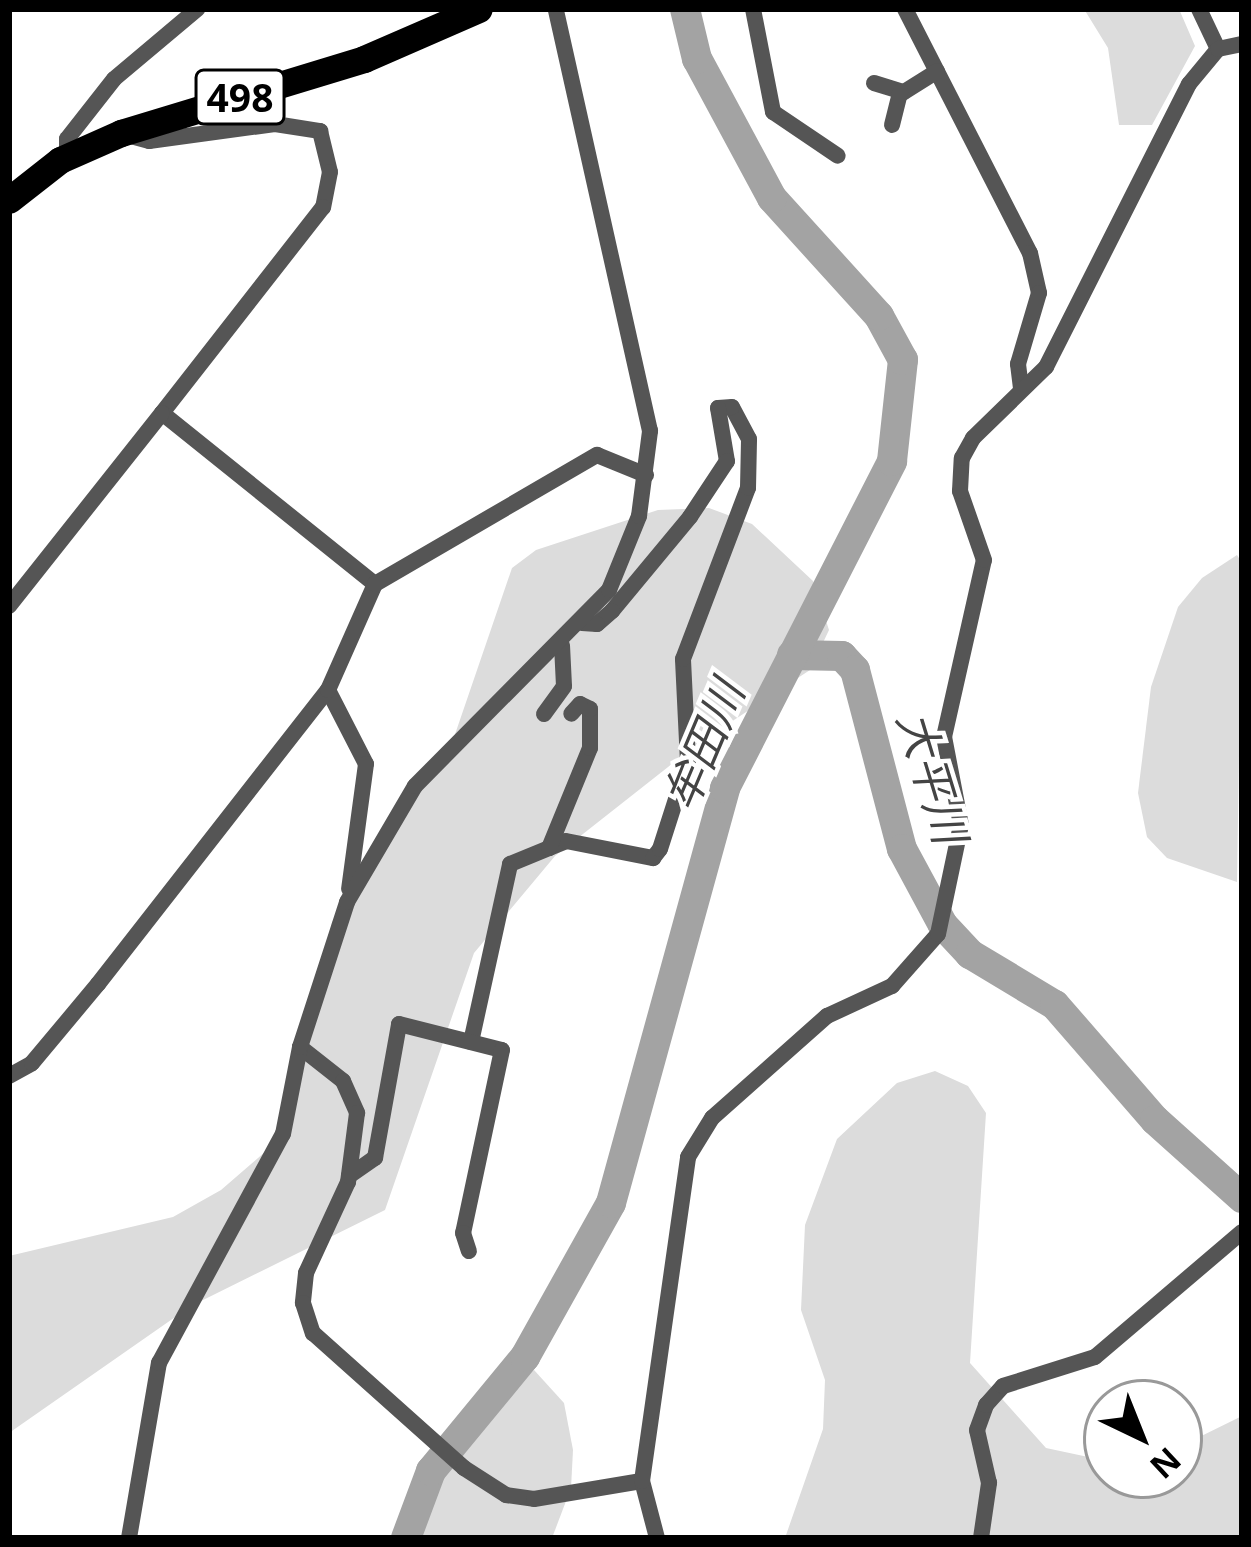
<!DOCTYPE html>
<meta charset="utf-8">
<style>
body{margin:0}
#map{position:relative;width:1251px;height:1547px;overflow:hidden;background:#fff;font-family:"Noto Sans","Noto Sans JP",sans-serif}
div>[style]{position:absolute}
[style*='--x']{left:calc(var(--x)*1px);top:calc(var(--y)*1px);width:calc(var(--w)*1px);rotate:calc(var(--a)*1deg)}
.green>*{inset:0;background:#dcdcdc}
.river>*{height:30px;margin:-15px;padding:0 15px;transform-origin:15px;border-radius:15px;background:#a3a3a3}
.minor>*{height:16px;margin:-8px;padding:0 8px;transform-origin:8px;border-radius:8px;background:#555}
.trunk>*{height:27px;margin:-13.5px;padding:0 13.5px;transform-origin:13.5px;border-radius:13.5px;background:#000}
span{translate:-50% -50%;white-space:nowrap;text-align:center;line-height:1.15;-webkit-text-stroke:9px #fff;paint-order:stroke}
.shield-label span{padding:3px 9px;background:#fff;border:3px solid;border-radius:9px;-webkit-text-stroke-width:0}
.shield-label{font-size:39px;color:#000;font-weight:700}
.water-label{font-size:45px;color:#444;font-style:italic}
.frame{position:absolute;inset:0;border:12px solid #000;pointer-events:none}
.north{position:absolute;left:1083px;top:1379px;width:120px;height:120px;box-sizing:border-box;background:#fff;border:3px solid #999;border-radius:50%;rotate:137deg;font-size:33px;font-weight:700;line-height:48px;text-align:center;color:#000}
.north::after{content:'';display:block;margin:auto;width:42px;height:54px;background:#000;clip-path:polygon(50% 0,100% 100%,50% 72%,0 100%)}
</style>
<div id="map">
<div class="green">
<i style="clip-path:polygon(1084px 9px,1179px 9px,1195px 46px,1152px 125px,1119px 125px,1108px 48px)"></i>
<i style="clip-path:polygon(709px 508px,752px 524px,813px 581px,829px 630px,810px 670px,696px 745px,555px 856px,474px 953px,385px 1210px,191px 1306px,9px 1433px,9px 1256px,173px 1217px,221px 1190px,266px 1151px,296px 1104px,332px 922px,451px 746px,512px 568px,536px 550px,658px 510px)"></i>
<i style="clip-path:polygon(1237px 555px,1242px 563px,1237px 882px,1167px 858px,1147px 837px,1138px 793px,1151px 687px,1178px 607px,1202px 578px)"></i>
<i style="clip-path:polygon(935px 1071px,968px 1086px,986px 1113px,970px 1363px,1046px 1448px,1107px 1461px,1107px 1475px,1179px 1475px,1179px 1447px,1242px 1416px,1242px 1538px,785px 1538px,823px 1429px,825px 1380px,801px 1310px,805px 1225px,837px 1139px,897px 1083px)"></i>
<i style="clip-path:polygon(534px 1370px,564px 1403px,573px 1450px,571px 1488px,552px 1538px,406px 1538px,441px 1445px,492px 1392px)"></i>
</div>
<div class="river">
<i style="--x:792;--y:655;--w:50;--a:1.1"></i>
<i style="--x:842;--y:656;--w:19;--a:47"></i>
<i style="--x:855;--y:670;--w:185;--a:75.3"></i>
<i style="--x:902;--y:849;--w:86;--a:61.7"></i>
<i style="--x:943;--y:925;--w:40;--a:47"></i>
<i style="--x:970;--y:954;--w:99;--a:31"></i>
<i style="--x:1055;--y:1005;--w:152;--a:49"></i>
<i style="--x:1155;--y:1120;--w:117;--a:41.9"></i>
<i style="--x:406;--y:1538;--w:72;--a:-69.5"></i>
<i style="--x:431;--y:1471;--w:148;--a:-50.5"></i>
<i style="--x:525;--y:1357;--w:176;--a:-60.8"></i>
<i style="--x:611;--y:1203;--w:430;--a:-74.6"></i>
<i style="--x:725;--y:788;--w:367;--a:-62.9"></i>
<i style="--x:892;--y:461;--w:102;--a:-83.8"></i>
<i style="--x:903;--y:360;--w:50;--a:-118.6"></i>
<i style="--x:879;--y:316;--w:159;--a:-132.2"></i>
<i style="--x:772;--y:198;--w:158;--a:-118.3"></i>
<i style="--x:697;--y:59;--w:51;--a:-103.5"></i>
</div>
<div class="minor">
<i style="--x:753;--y:9;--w:105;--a:79"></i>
<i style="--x:773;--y:112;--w:78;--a:34.1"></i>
<i style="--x:905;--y:9;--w:274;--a:62.9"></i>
<i style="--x:1030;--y:253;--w:41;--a:77.3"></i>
<i style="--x:1039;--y:293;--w:74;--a:106.5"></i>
<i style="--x:1018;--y:364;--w:25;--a:83"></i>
<i style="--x:1199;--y:9;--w:44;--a:64.6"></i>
<i style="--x:874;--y:83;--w:31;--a:17"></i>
<i style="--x:904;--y:92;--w:39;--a:-32"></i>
<i style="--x:892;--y:125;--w:34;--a:-76"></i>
<i style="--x:127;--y:135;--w:23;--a:15"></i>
<i style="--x:149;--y:141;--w:127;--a:-7.7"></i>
<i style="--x:275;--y:124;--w:46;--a:8.8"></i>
<i style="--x:320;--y:131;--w:42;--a:76.3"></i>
<i style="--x:330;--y:172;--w:36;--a:101"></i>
<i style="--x:323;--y:207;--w:261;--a:128"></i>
<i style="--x:162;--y:413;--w:273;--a:38.8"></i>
<i style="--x:67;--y:157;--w:18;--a:-90"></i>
<i style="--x:67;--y:139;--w:76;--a:-51.9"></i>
<i style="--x:114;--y:79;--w:109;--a:-40.1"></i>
<i style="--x:9;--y:606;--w:246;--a:-51.6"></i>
<i style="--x:328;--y:690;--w:83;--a:62.8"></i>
<i style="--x:366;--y:764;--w:126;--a:97.7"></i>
<i style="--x:544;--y:714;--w:34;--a:-54"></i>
<i style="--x:564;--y:686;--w:41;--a:-92.8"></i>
<i style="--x:549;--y:848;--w:18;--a:-22"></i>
<i style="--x:566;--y:841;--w:89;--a:11.1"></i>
<i style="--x:653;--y:858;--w:11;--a:-52"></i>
<i style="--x:660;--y:849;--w:91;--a:-72.2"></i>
<i style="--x:688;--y:762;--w:103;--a:-92.8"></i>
<i style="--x:683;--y:659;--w:183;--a:-69.2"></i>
<i style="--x:748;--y:488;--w:49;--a:-88.8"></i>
<i style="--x:749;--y:439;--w:36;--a:-118"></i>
<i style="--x:732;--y:407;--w:14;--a:176"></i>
<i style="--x:718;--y:408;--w:54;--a:80.4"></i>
<i style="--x:727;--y:461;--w:67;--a:123.5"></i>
<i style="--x:690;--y:517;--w:122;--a:129.7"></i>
<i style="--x:612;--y:611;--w:20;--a:139"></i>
<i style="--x:597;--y:624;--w:15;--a:-176"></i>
<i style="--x:471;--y:1042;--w:182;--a:-77.6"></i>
<i style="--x:510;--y:864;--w:42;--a:-22.3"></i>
<i style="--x:549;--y:848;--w:108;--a:-67.7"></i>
<i style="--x:590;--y:748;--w:39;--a:-90"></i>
<i style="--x:590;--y:709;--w:11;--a:-153"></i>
<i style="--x:580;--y:704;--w:13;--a:132"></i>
<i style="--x:300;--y:1047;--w:55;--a:38.3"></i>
<i style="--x:343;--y:1081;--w:35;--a:66"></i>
<i style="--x:357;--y:1113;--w:70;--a:97.4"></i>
<i style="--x:348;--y:1182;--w:100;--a:114.8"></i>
<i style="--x:306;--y:1273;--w:30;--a:96"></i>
<i style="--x:303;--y:1303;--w:32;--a:72"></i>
<i style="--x:313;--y:1333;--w:203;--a:41.8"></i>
<i style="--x:464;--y:1468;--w:50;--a:32.7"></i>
<i style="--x:506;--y:1495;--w:28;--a:8"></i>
<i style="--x:534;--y:1499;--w:109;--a:-9.5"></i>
<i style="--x:9;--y:1076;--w:26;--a:-29"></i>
<i style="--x:32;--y:1063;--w:103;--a:-50.1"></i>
<i style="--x:98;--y:984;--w:373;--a:-52"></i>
<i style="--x:328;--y:690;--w:116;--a:-66.1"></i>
<i style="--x:375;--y:584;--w:257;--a:-30.2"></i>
<i style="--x:597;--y:455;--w:53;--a:22.2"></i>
<i style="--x:349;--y:1176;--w:32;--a:-35"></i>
<i style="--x:375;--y:1158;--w:136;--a:-79.8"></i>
<i style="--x:399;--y:1024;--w:106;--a:14.2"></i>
<i style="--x:502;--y:1050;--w:187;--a:102"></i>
<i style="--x:463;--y:1233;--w:19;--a:72"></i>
<i style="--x:129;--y:1538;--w:178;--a:-80.3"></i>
<i style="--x:159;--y:1363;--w:260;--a:-61.6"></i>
<i style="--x:283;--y:1134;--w:89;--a:-78.9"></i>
<i style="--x:300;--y:1047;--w:152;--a:-72"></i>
<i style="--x:347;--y:902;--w:134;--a:-59.6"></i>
<i style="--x:415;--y:786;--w:276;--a:-45.3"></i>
<i style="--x:609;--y:590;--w:80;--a:-67.9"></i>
<i style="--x:639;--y:516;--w:86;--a:-82.6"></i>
<i style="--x:650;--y:431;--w:432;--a:-102.6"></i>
<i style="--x:657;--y:1538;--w:59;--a:-104.7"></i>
<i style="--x:642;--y:1481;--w:327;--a:-81.9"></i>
<i style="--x:688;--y:1157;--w:46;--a:-58.4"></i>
<i style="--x:712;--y:1118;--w:154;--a:-41.6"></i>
<i style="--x:827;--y:1016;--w:72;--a:-24.8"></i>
<i style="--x:892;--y:986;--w:69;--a:-48.5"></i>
<i style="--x:938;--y:934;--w:111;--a:-78.1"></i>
<i style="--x:961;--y:825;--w:90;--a:-100.9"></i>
<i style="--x:944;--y:737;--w:181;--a:-77.3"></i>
<i style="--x:984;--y:560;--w:73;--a:-109.2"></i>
<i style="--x:960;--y:491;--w:33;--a:-87"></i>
<i style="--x:962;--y:458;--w:23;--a:-61"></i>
<i style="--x:973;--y:438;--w:102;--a:-44.2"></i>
<i style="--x:1046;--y:367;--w:317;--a:-63.2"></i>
<i style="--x:1189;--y:84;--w:45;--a:-50.4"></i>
<i style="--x:1218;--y:49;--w:25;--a:-12"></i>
<i style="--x:981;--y:1538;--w:56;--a:-81.7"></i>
<i style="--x:989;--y:1483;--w:54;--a:-102.8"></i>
<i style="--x:977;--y:1430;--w:27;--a:-70"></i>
<i style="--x:986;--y:1405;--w:25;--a:-48"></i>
<i style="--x:1003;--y:1386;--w:96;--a:-17.5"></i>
<i style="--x:1095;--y:1357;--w:193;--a:-40.4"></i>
</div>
<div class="trunk">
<i style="--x:9;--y:200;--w:65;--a:-38.1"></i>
<i style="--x:60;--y:160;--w:67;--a:-23.9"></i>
<i style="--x:121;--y:133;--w:254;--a:-16.9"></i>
<i style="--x:364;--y:59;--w:125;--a:-23.5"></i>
</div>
<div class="shield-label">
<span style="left:240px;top:97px">498</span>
</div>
<div class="water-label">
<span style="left:703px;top:745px;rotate:-67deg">牟田川</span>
<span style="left:933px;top:777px;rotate:73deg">大平川</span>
</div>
<div class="frame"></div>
<div class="north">N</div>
</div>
